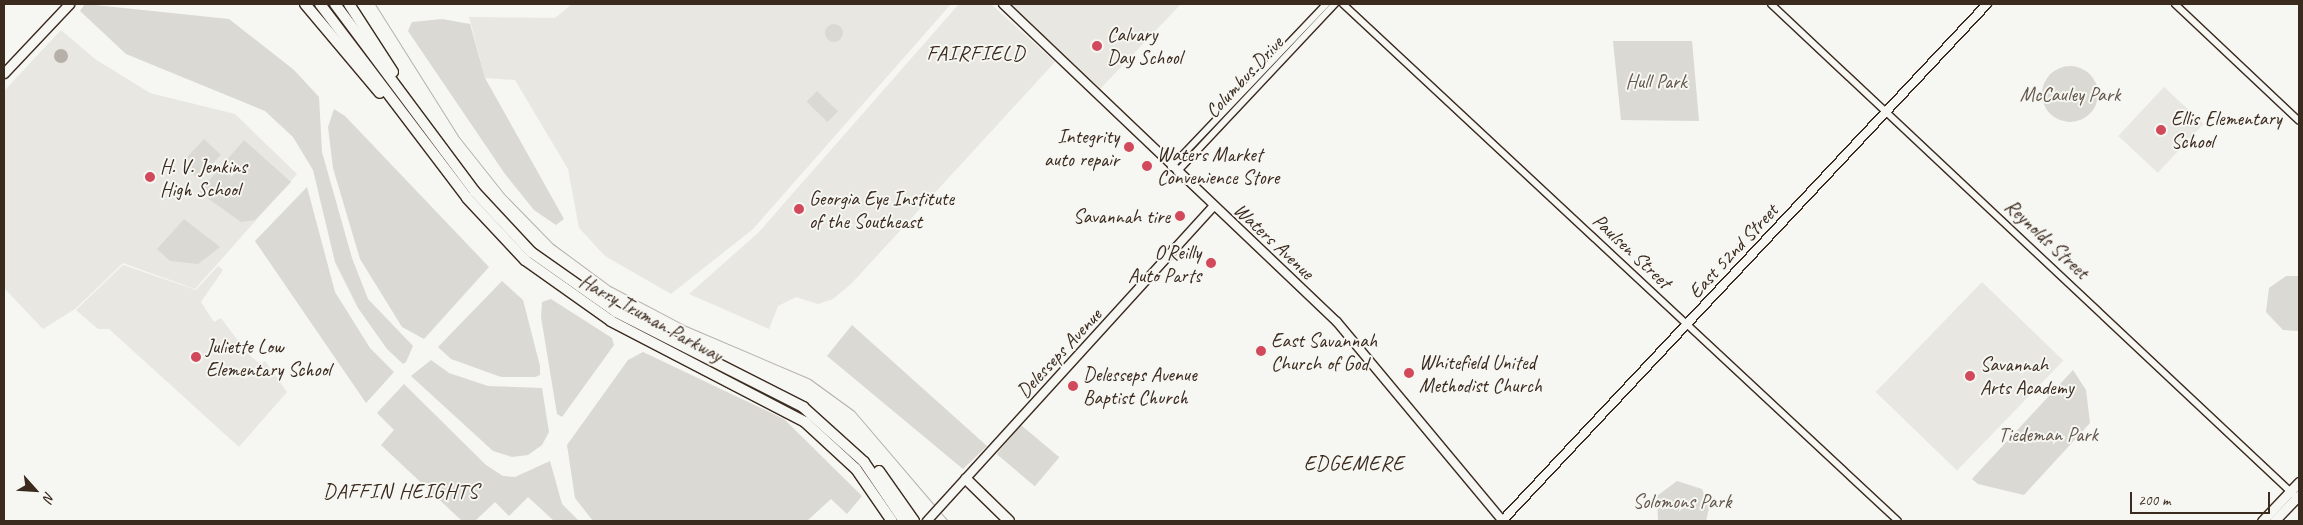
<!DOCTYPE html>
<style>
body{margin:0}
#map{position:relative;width:2303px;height:525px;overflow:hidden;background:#f6f6f2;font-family:Caveat,sans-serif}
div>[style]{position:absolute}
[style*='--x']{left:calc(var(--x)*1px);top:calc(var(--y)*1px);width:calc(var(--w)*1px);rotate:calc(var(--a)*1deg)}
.built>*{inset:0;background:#e8e7e2;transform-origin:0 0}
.green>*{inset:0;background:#dad9d3;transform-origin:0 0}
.round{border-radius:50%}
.water>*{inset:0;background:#b6b0a9}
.stream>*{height:1px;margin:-0.5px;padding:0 0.5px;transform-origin:0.5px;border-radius:0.5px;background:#b6b0a9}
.roads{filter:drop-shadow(1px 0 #3b2a1e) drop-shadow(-1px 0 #3b2a1e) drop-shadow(0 1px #3b2a1e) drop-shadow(0 -1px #3b2a1e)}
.tertiary>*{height:6px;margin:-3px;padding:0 3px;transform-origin:3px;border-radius:3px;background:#f6f6f2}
.secondary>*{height:8px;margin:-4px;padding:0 4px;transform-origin:4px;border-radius:4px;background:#f6f6f2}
.primary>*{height:9px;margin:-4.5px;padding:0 4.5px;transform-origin:4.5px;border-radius:4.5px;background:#f6f6f2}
.motorway>*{height:10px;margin:-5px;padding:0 5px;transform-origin:5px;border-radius:5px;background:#f6f6f2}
.dots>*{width:14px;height:14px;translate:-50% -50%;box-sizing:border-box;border:2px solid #f6f6f2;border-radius:50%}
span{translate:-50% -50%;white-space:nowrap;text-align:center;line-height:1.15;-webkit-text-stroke:4px #f6f6f2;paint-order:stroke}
.poi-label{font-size:20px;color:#3b2a1e}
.left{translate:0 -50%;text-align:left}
.right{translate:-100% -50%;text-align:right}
.street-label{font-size:20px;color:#3b2a1e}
.park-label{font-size:20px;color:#63564b}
.neighbourhood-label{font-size:21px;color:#3b2a1e;letter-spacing:1px}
.frame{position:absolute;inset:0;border:5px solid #3b2a1e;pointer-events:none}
.north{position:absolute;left:10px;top:465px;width:50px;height:50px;-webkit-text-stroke:4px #f6f6f2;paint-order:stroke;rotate:116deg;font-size:14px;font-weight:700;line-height:20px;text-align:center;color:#3b2a1e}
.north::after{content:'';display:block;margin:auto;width:18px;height:22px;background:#3b2a1e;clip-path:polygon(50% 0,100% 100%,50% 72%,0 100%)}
.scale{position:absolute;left:2130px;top:492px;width:140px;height:22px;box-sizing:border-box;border:2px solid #3b2a1e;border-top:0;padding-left:6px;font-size:15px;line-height:18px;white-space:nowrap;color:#3b2a1e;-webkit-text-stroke:4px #f6f6f2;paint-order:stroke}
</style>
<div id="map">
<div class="built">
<i style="clip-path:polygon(572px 4px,951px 4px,753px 229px,671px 294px,605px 256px,579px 228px,568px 169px,515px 80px,485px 78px,469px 17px,555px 18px)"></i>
<i style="clip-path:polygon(959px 4px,991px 4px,1055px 62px,851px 284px,833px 299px,818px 304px,796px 297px,778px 306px,769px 329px,689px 294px,758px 233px)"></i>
<i style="clip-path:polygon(1009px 4px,1181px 4px,1100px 89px)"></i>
<i style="clip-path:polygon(61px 30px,95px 59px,150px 93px,235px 114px,297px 174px,195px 289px,123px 263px,75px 309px,43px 329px,4px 288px,4px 91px)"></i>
<i style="left:2164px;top:87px;width:54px;height:67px;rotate:43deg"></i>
<i style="clip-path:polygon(123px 265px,196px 290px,218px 266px,223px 270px,201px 302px,214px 322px,221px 318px,248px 354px,260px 364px,265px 361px,287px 392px,239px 447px,109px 329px,98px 329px,76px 310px)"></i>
<i style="left:1982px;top:282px;width:113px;height:153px;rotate:44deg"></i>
</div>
<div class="green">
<i style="clip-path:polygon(85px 4px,229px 19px,294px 70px,319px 97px,322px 152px,352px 258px,368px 299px,413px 346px,406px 362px,403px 364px,387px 349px,358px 308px,335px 262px,313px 170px,293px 137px,265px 111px,126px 54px,80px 11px)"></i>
<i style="clip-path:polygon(442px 19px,470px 24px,485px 78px,564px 219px,556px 225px,534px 210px,505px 174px,408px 31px,412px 22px)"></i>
<i class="round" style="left:825px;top:24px;width:18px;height:18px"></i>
<i style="clip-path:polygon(1613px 41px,1692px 41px,1699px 121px,1621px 120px)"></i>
<i class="round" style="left:2042px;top:66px;width:56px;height:56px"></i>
<i style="left:817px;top:91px;width:29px;height:15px;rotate:44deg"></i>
<i style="clip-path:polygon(334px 109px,345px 116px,489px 267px,424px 339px,402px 327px,360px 259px,333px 168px,328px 127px)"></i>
<i style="left:204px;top:139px;width:23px;height:33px;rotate:43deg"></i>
<i style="clip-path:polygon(244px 140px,291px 182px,255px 220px,241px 222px,199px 192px)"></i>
<i style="clip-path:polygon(307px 187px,335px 292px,370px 348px,394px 372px,366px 403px,255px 241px)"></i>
<i style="clip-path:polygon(184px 219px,220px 247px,198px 264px,170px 261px,157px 249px)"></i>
<i style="clip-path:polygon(2286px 276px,2299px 276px,2299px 331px,2283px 330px,2266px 312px,2269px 288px)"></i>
<i style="clip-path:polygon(502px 281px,523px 300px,540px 366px,540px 375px,535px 377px,501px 377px,451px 359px,438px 347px)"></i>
<i style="clip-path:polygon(551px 299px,612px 338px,614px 345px,562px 417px,557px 414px,541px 317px,542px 302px)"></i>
<i style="clip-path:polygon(852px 325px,987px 446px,963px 469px,827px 356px)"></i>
<i style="clip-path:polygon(643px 352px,784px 419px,862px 496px,847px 514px,831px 499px,807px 521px,593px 521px,575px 498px,567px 445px,628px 360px)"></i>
<i style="clip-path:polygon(431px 360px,449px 373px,488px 386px,542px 388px,549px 432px,542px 445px,528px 455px,512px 457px,493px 451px,411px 376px)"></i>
<i style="clip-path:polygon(2073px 370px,2086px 390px,2090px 423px,2024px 495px,1978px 484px,1972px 479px)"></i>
<i style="clip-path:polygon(404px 384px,486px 465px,503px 476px,515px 477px,550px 461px,562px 504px,579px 521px,554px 521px,528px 497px,509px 516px,495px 502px,475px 521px,462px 521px,381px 445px,394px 430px,377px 413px)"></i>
<i style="left:1021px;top:425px;width:50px;height:38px;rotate:40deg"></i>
<i style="clip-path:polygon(1677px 481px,1702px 489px,1709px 508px,1706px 521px,1658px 521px,1657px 496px)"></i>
</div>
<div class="water">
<i class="round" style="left:54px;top:49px;width:14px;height:14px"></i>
</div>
<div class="stream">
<i style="--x:375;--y:4;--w:156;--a:57.8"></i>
<i style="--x:458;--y:136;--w:75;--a:51.5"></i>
<i style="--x:505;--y:195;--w:69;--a:45.6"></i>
<i style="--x:553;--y:244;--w:71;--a:36.4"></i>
<i style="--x:610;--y:286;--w:86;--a:27.8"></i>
<i style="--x:686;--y:326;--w:135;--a:23.1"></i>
<i style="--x:810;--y:379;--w:54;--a:36"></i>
<i style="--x:854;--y:411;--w:126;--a:49.5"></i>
<i style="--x:940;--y:512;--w:12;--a:48"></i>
</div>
<div class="roads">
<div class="tertiary">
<i style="--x:1343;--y:4;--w:758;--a:42.97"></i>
<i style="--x:1771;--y:4;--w:716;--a:43.19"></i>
<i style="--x:2175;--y:4;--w:170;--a:43.3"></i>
<i style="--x:1171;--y:167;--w:225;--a:-46.4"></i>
<i style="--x:1177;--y:172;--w:231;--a:-46.8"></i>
</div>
<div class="secondary">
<i style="--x:1003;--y:4;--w:461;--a:43.6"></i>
<i style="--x:1337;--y:322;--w:259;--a:50.2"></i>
<i style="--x:927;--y:521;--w:426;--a:-47.7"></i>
<i style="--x:1502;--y:521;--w:709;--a:-46.83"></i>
</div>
<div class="primary">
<i style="--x:4;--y:73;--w:95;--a:-46.7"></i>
<i style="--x:2262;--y:521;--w:54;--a:-46.5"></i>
<i style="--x:2274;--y:521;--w:36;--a:-46"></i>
</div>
<div class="motorway">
<i style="--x:305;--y:4;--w:116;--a:49.9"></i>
<i style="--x:320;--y:4;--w:243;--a:52.8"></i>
<i style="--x:467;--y:198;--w:85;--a:46.9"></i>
<i style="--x:525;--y:260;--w:105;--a:35.3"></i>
<i style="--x:611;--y:321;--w:219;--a:27.5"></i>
<i style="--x:805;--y:422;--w:69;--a:42.7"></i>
<i style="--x:856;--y:469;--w:63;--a:55.3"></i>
<i style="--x:335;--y:4;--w:234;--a:53.3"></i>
<i style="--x:475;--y:192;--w:82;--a:47"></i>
<i style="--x:531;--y:252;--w:104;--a:35.2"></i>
<i style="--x:616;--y:312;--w:210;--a:26.9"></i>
<i style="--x:803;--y:407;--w:82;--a:42"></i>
<i style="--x:864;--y:462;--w:71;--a:55.9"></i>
<i style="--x:349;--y:4;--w:81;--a:57.1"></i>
<i style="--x:879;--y:471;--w:61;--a:55"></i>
<i style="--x:966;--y:479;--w:60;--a:44.3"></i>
</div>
</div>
<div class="dots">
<i style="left:1097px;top:46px;background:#d1495b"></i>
<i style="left:2161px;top:130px;background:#d1495b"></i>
<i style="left:1129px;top:147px;background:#d1495b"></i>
<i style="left:1147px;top:166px;background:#d1495b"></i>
<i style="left:150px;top:177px;background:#d1495b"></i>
<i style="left:799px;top:209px;background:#d1495b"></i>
<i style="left:1180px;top:216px;background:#d1495b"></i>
<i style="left:1211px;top:263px;background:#d1495b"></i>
<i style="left:1261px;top:351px;background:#d1495b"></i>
<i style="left:196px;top:357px;background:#d1495b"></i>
<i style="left:1409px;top:373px;background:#d1495b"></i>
<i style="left:1970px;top:376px;background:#d1495b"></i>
<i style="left:1073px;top:386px;background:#d1495b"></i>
</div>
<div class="poi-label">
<span class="left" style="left:1107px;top:46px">Calvary<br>Day School</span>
<span class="left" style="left:2171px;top:130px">Ellis Elementary<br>School</span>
<span class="right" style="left:1119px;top:148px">Integrity<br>auto repair</span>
<span class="left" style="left:1157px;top:166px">Waters Market<br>Convenience Store</span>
<span class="left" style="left:160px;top:178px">H. V. Jenkins<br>High School</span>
<span class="left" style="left:809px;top:210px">Georgia Eye Institute<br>of the Southeast</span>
<span class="right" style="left:1170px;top:216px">Savannah tire</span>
<span class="right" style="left:1201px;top:264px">O'Reilly<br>Auto Parts</span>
<span class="left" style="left:1271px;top:352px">East Savannah<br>Church of God</span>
<span class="left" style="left:206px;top:358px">Juliette Low<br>Elementary School</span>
<span class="left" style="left:1419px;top:374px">Whitefield United<br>Methodist Church</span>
<span class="left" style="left:1980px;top:376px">Savannah<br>Arts Academy</span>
<span class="left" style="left:1083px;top:386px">Delesseps Avenue<br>Baptist Church</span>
</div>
<div class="street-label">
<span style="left:1244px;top:77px;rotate:-47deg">Columbus Drive</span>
<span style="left:2047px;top:239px;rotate:43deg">Reynolds Street</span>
<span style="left:1274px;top:241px;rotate:43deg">Waters Avenue</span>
<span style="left:1632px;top:251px;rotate:43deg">Paulsen Street</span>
<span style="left:1733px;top:251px;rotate:-47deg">East 52nd Street</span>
<span style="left:651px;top:318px;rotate:29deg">Harry Truman Parkway</span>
<span style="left:1059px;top:353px;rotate:-47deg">Delesseps Avenue</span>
</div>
<div class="park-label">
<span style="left:1656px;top:81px">Hull Park</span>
<span style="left:2070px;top:94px">McCauley Park</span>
<span style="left:2048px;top:434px">Tiedeman Park</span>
<span style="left:1682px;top:501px">Solomons Park</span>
</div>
<div class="neighbourhood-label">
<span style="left:976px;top:53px">FAIRFIELD</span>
<span style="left:1354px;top:463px">EDGEMERE</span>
<span style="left:401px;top:491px">DAFFIN HEIGHTS</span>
</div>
<div class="frame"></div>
<div class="north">N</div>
<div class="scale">200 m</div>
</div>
